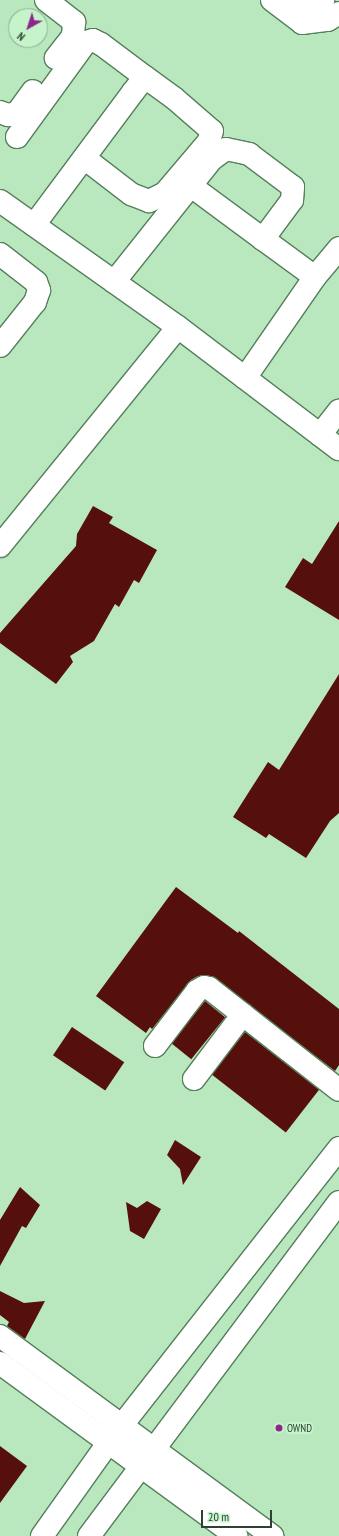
<!DOCTYPE html>
<style>
body{margin:0}
#map{position:relative;width:339px;height:1536px;overflow:hidden;background:#b9e7be;font-family:"PT Sans Narrow",sans-serif}
div>[style]{position:absolute}
[style*='--x']{left:calc(var(--x)*1px);top:calc(var(--y)*1px);width:calc(var(--w)*1px);rotate:calc(var(--a)*1deg)}
.building>*{inset:0;background:#55100c;transform-origin:0 0}
.roads{filter:drop-shadow(1px 0 #557f5b) drop-shadow(-1px 0 #557f5b) drop-shadow(0 1px #557f5b) drop-shadow(0 -1px #557f5b)}
.street>*{height:22px;margin:-11px;padding:0 11px;transform-origin:11px;border-radius:11px;background:#fff}
.secondary>*{height:22px;margin:-11px;padding:0 11px;transform-origin:11px;border-radius:11px;background:#fff}
.dots>*{width:11px;height:11px;translate:-50% -50%;box-sizing:border-box;border:2px solid #c5f4cb;border-radius:50%}
span{translate:-50% -50%;white-space:nowrap;text-align:center;line-height:1.15;-webkit-text-stroke:4px #c5f4cb;paint-order:stroke}
.poi-label{font-size:11px;color:#2f4231}
.left{translate:0 -50%;text-align:left}
.north{position:absolute;left:8px;top:8px;width:40px;height:40px;box-sizing:border-box;background:#c5f4cb;border:1px solid #89ad8d;border-radius:50%;rotate:219deg;font-size:11px;font-weight:700;line-height:16px;text-align:center;color:#2f4231}
.north::after{content:'';display:block;margin:auto;width:14px;height:18px;background:#8d278d;clip-path:polygon(50% 0,100% 100%,50% 72%,0 100%)}
.scale{position:absolute;left:201px;top:1510px;width:71px;height:18px;box-sizing:border-box;border:2px solid #2f4231;border-top:0;padding-left:5px;font-size:12px;line-height:14px;white-space:nowrap;color:#2f4231;-webkit-text-stroke:3px #c5f4cb;paint-order:stroke}
</style>
<div id="map">
<div class="building">
<i style="clip-path:polygon(93px 506px,113px 517px,109px 523px,157px 550px,139px 583px,134px 580px,119px 607px,115px 604px,94px 641px,70px 656px,73px 662px,56px 684px,0 643px,0 633px,76px 546px,77px 534px)"></i>
<i style="clip-path:polygon(339px 521px,339px 620px,285px 587px,303px 558px,312px 564px)"></i>
<i style="clip-path:polygon(339px 674px,339px 813px,330px 821px,306px 858px,269px 834px,266px 838px,233px 817px,268px 762px,279px 770px)"></i>
<i style="clip-path:polygon(176px 887px,238px 933px,239px 931px,339px 1009px,339px 1065px,335px 1071px,211px 976px,198px 976px,191px 980px,152px 1029px,150px 1027px,146px 1033px,96px 996px)"></i>
<i style="left:205px;top:1001px;width:26px;height:54px;rotate:39deg"></i>
<i style="left:72px;top:1027px;width:63px;height:34px;rotate:34deg"></i>
<i style="left:245px;top:1032px;width:94px;height:54px;rotate:38deg"></i>
<i style="clip-path:polygon(175px 1140px,201px 1157px,183px 1185px,180px 1169px,167px 1155px)"></i>
<i style="clip-path:polygon(20px 1187px,40px 1205px,26px 1228px,22px 1226px,0 1266px,0 1220px)"></i>
<i style="clip-path:polygon(147px 1201px,161px 1209px,144px 1239px,130px 1231px,126px 1202px,137px 1208px)"></i>
<i style="clip-path:polygon(0 1291px,24px 1303px,45px 1301px,25px 1339px,7px 1326px,9px 1322px,0 1315px)"></i>
<i style="clip-path:polygon(0 1446px,27px 1466px,0 1503px)"></i>
</div>
<div class="roads">
<div class="street">
<i style="--x:46;--y:0;--w:36;--a:38"></i>
<i style="--x:74;--y:22;--w:14;--a:94"></i>
<i style="--x:73;--y:36;--w:28;--a:128"></i>
<i style="--x:272;--y:0;--w:38;--a:37"></i>
<i style="--x:302;--y:23;--w:26;--a:-7"></i>
<i style="--x:328;--y:20;--w:13;--a:-32"></i>
<i style="--x:299;--y:0;--w:18;--a:16"></i>
<i style="--x:316;--y:5;--w:9;--a:-36"></i>
<i style="--x:0;--y:112;--w:9;--a:21"></i>
<i style="--x:8;--y:115;--w:9;--a:-13"></i>
<i style="--x:17;--y:113;--w:27;--a:-54"></i>
<i style="--x:17;--y:137;--w:117;--a:-54"></i>
<i style="--x:86;--y:42;--w:7;--a:-16"></i>
<i style="--x:93;--y:40;--w:9;--a:27"></i>
<i style="--x:101;--y:44;--w:55;--a:36.9"></i>
<i style="--x:191;--y:186;--w:89;--a:36.4"></i>
<i style="--x:0;--y:201;--w:218;--a:35.3"></i>
<i style="--x:178;--y:327;--w:202;--a:37.2"></i>
<i style="--x:34;--y:225;--w:166;--a:-53.3"></i>
<i style="--x:133;--y:92;--w:19;--a:-51"></i>
<i style="--x:145;--y:77;--w:36;--a:36"></i>
<i style="--x:174;--y:98;--w:50;--a:41"></i>
<i style="--x:212;--y:131;--w:10;--a:107"></i>
<i style="--x:209;--y:141;--w:68;--a:130.2"></i>
<i style="--x:165;--y:193;--w:18;--a:153"></i>
<i style="--x:149;--y:201;--w:19;--a:-159"></i>
<i style="--x:131;--y:194;--w:59;--a:-142.5"></i>
<i style="--x:0;--y:254;--w:46;--a:37.9"></i>
<i style="--x:36;--y:282;--w:9;--a:69"></i>
<i style="--x:39;--y:290;--w:13;--a:108"></i>
<i style="--x:35;--y:302;--w:56;--a:128.5"></i>
<i style="--x:114;--y:282;--w:157;--a:-51.5"></i>
<i style="--x:212;--y:159;--w:17;--a:-36"></i>
<i style="--x:226;--y:149;--w:24;--a:12"></i>
<i style="--x:249;--y:154;--w:55;--a:36.9"></i>
<i style="--x:293;--y:187;--w:13;--a:94"></i>
<i style="--x:292;--y:200;--w:49;--a:126.6"></i>
<i style="--x:263;--y:239;--w:64;--a:36.2"></i>
<i style="--x:245;--y:378;--w:123;--a:-55.3"></i>
<i style="--x:315;--y:277;--w:38;--a:-50"></i>
<i style="--x:320;--y:435;--w:31;--a:-52"></i>
<i style="--x:0;--y:546;--w:282;--a:-50.9"></i>
<i style="--x:155;--y:1046;--w:69;--a:-52.6"></i>
<i style="--x:197;--y:991;--w:8;--a:-30"></i>
<i style="--x:204;--y:987;--w:5;--a:11"></i>
<i style="--x:209;--y:988;--w:165;--a:38.1"></i>
<i style="--x:194;--y:1079;--w:81;--a:-53"></i>
</div>
<div class="secondary">
<i style="--x:0;--y:1336;--w:338;--a:36.3"></i>
<i style="--x:0;--y:1363;--w:293;--a:36.2"></i>
<i style="--x:42;--y:1536;--w:114;--a:-54.6"></i>
<i style="--x:108;--y:1443;--w:375;--a:-51.9"></i>
<i style="--x:89;--y:1536;--w:417;--a:-53.2"></i>
</div>
</div>
<div class="dots">
<i style="left:279px;top:1428px;background:#8d278d"></i>
</div>
<div class="poi-label">
<span class="left" style="left:287px;top:1428px">OWND</span>
</div>
<div class="north">N</div>
<div class="scale">20 m</div>
</div>
